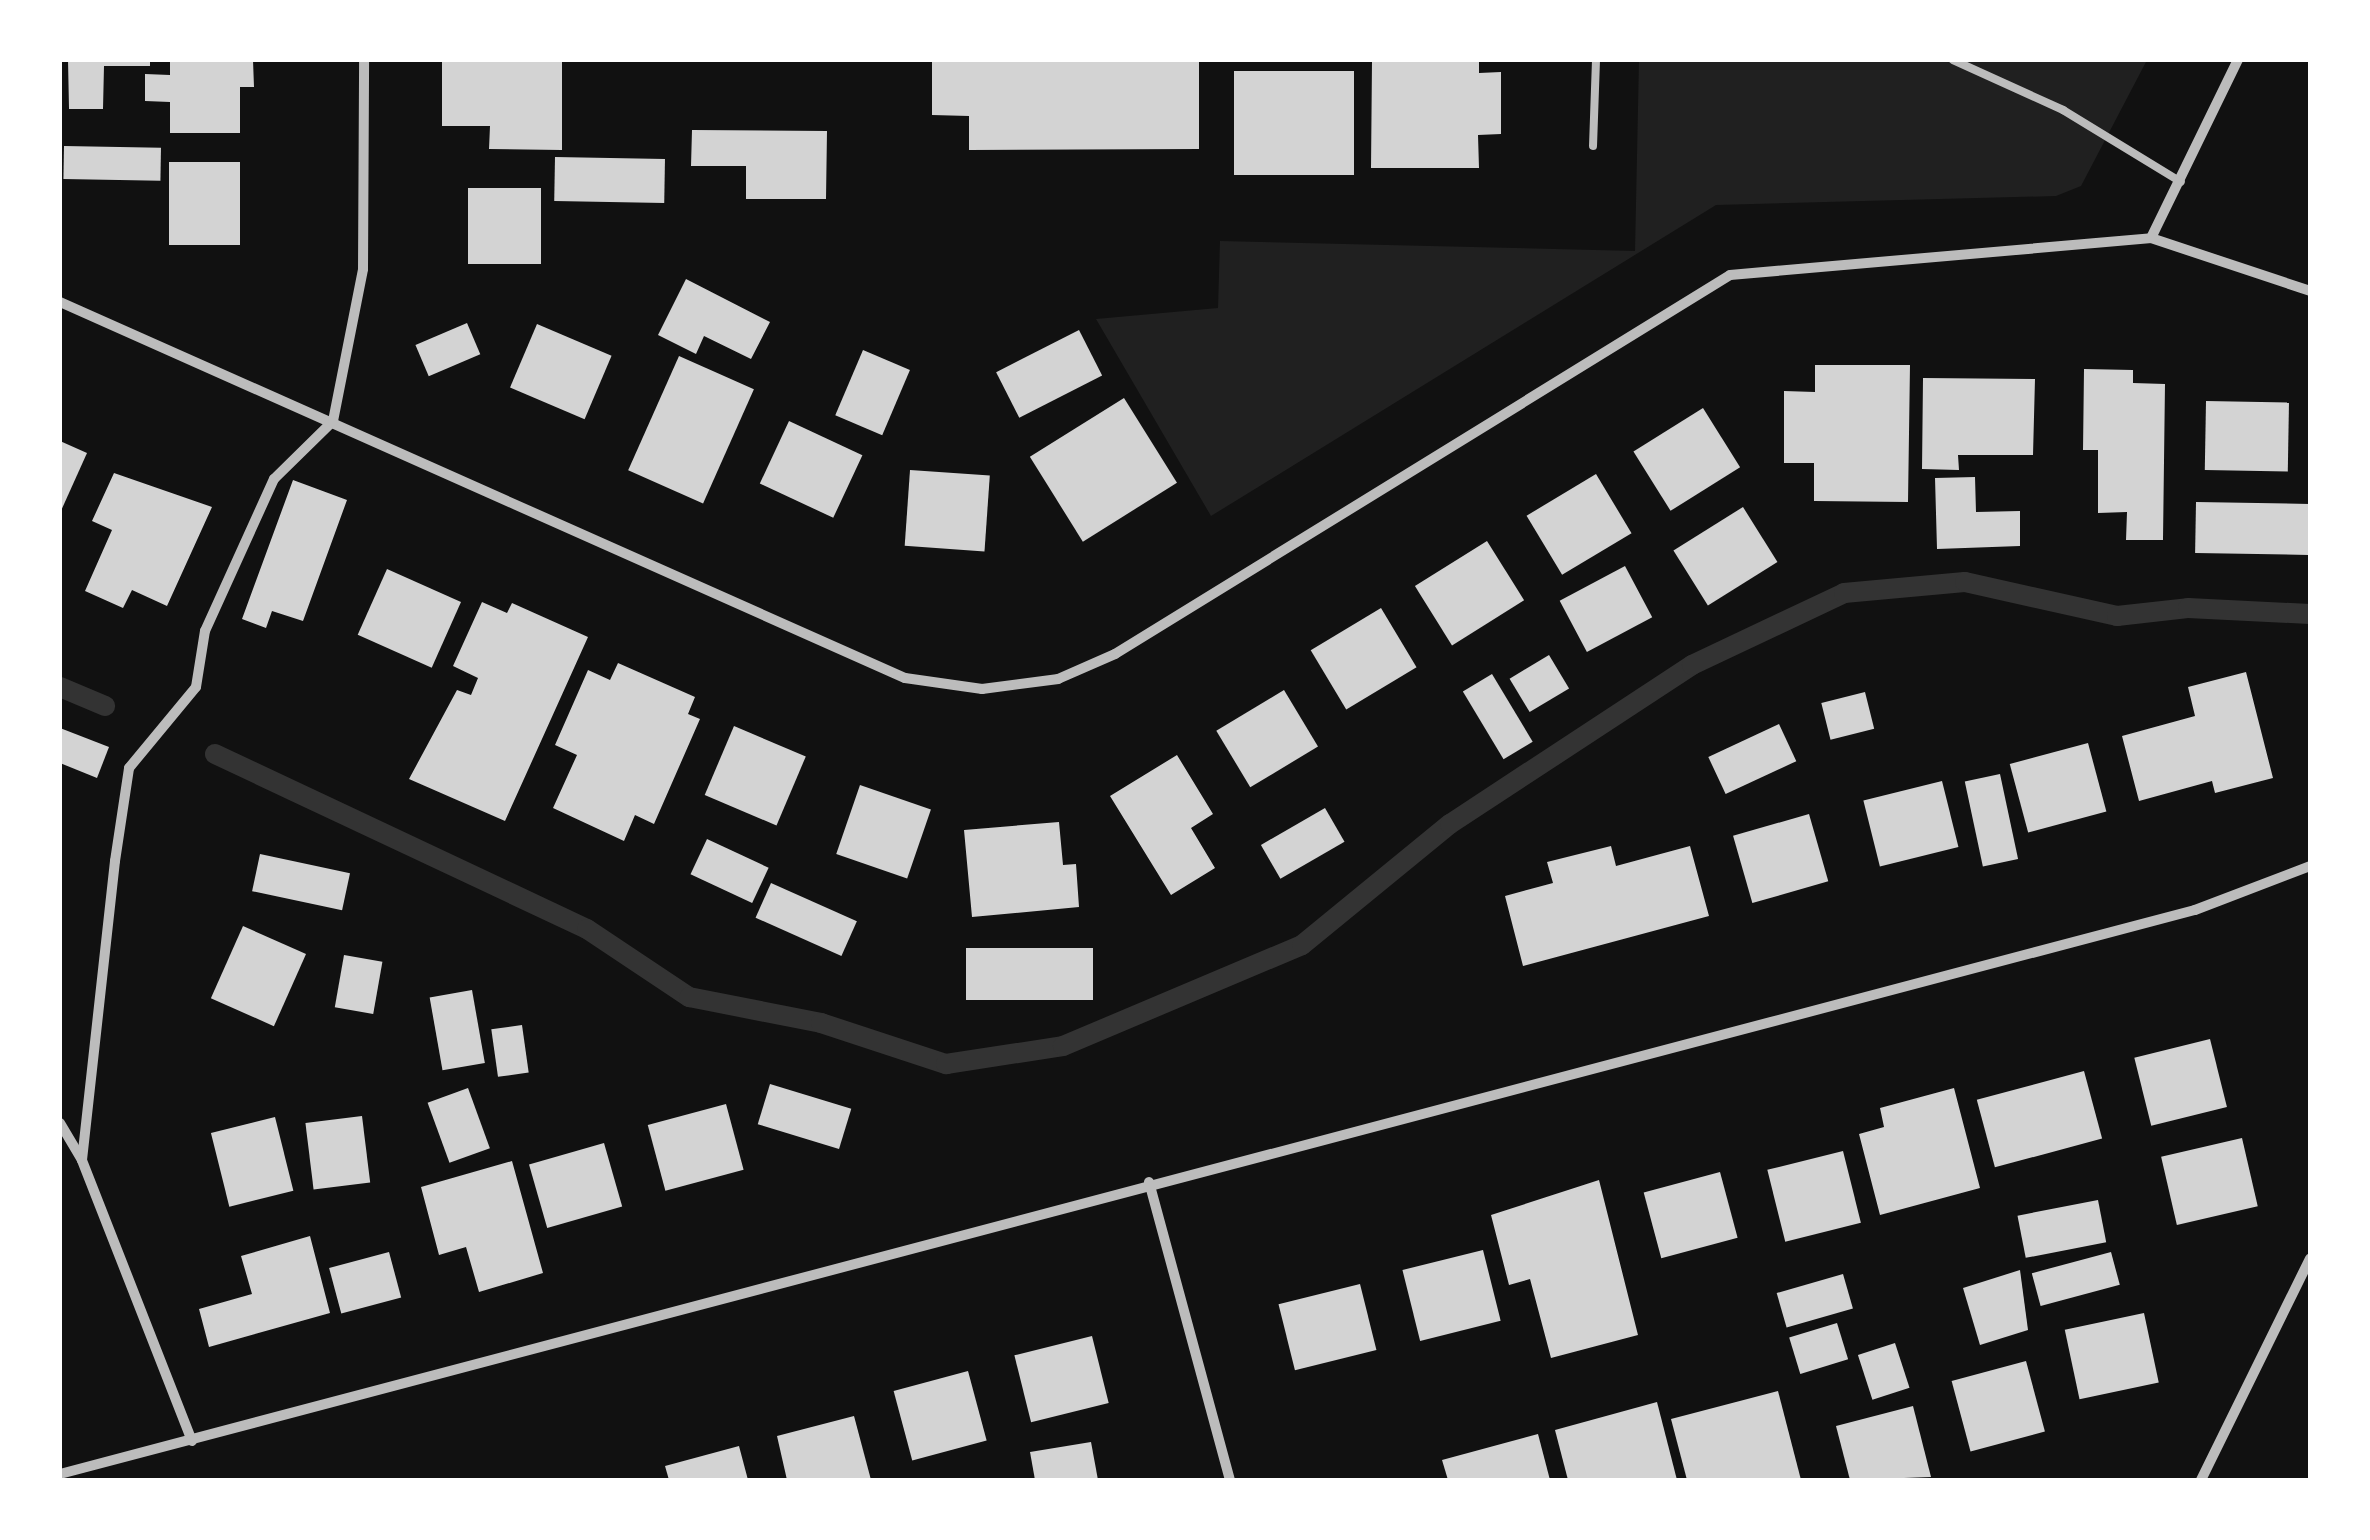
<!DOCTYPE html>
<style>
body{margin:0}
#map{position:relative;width:2370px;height:1540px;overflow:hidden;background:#111;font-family:"Times New Roman",serif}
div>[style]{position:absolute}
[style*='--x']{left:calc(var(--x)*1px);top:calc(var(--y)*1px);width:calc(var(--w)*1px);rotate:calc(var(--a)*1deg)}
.green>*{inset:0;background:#202020}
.stream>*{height:20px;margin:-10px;padding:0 10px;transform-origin:10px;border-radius:10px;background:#333}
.building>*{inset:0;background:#d3d3d3;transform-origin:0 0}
.service>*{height:8px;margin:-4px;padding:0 4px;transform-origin:4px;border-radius:4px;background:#bcbcbc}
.minor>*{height:10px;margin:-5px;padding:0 5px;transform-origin:5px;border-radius:5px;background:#bcbcbc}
span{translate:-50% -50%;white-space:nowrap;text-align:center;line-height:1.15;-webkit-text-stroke:10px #fff;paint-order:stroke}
.frame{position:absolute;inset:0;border:62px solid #fff;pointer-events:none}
</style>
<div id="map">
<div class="green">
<i style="clip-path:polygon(1639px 60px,2147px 60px,2081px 186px,2056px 196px,1716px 205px,1211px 516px,1096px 319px,1218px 308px,1220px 241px,1635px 251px)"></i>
</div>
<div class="stream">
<i style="--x:60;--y:687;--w:49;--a:22.9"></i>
<i style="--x:215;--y:754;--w:411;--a:25.2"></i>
<i style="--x:587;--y:929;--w:123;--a:33.7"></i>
<i style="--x:689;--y:997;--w:135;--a:11.1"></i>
<i style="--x:821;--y:1023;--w:132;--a:18.2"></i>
<i style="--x:946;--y:1064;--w:118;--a:-8.7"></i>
<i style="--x:1063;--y:1046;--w:259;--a:-22.9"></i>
<i style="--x:1302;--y:945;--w:191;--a:-39.3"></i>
<i style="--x:1450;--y:824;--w:290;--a:-33.3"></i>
<i style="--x:1692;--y:665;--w:168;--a:-25.3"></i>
<i style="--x:1844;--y:593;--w:121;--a:-5.2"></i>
<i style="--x:1965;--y:582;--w:156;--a:12.6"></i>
<i style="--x:2117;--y:616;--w:71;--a:-6.4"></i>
<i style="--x:2188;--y:608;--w:122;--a:2.8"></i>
</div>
<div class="building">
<i style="clip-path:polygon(68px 60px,150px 60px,150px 66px,104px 66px,103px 109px,69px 109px)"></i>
<i style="clip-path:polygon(170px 60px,253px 60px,254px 87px,240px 87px,240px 133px,170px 133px,170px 102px,145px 101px,145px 74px,170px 75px)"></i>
<i style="clip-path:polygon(442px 60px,562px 60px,562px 150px,489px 149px,490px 126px,442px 126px)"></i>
<i style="clip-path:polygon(932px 60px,1199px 60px,1199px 149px,969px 150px,969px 116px,932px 115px)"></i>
<i style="clip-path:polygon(1372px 60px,1479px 60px,1479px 73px,1501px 72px,1501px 134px,1478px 135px,1479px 168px,1371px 168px)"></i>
<i style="left:1234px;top:71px;width:120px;height:104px"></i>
<i style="clip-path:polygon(692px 130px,827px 131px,826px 199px,746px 199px,746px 166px,691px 166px)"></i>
<i style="left:64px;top:146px;width:97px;height:33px;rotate:1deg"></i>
<i style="left:555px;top:157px;width:110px;height:44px;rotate:1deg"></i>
<i style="left:169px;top:162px;width:71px;height:83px"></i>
<i style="left:468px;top:188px;width:73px;height:76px"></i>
<i style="clip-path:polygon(686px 279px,770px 322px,751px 359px,704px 336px,696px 354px,658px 335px)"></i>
<i style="left:467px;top:323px;width:34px;height:56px;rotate:67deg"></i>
<i style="left:537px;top:324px;width:81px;height:69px;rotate:23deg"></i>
<i style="left:1079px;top:330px;width:51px;height:93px;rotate:63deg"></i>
<i style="left:863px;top:350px;width:51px;height:71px;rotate:23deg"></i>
<i style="left:679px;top:356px;width:82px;height:125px;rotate:24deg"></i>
<i style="clip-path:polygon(1815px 365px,1910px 365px,1908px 502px,1814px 501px,1814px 463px,1784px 463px,1784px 391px,1815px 392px)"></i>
<i style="clip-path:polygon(2084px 369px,2133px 370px,2133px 383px,2165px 384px,2163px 540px,2126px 540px,2127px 512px,2098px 513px,2098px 450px,2083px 450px)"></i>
<i style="clip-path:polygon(1923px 378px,2035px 379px,2033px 455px,1958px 455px,1959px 470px,1922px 469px)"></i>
<i style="left:1124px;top:398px;width:100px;height:111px;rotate:58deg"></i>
<i style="left:2206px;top:401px;width:83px;height:69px;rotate:1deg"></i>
<i style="left:1703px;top:408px;width:70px;height:82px;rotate:58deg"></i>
<i style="left:789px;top:421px;width:81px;height:69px;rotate:25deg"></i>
<i style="clip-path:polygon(60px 441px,87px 453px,60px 513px)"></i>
<i style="left:910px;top:470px;width:80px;height:76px;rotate:4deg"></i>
<i style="clip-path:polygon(114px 473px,212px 507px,167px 606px,132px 590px,123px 608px,85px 591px,112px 530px,92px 521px)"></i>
<i style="left:1596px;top:474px;width:69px;height:81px;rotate:59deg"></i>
<i style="clip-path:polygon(1975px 477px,1976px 512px,2020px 511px,2020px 546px,1937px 549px,1935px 478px)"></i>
<i style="clip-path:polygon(293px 480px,347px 500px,303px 621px,272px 611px,266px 628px,242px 619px)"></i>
<i style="left:2196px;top:502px;width:114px;height:51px;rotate:1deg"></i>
<i style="left:1743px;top:507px;width:65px;height:82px;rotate:58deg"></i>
<i style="left:1487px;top:541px;width:70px;height:85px;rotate:58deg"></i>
<i style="left:1625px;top:566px;width:58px;height:74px;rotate:62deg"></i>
<i style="left:387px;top:569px;width:81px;height:72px;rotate:24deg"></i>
<i style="clip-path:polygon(482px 602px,507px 613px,512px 603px,588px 637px,505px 821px,409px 779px,457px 690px,471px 695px,478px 678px,453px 666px)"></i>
<i style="left:1381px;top:608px;width:69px;height:82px;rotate:59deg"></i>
<i style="left:1549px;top:655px;width:39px;height:46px;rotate:59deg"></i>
<i style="clip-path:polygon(618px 663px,695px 697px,688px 714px,700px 719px,654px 824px,635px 815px,624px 841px,553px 808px,577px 755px,555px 745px,588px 670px,610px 680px)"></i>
<i style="clip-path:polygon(2246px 672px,2273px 778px,2215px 793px,2212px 781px,2139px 801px,2122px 736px,2195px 716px,2188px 687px)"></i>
<i style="left:1492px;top:674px;width:79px;height:34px;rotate:59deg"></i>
<i style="left:1284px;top:690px;width:66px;height:79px;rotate:59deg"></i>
<i style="left:1865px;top:692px;width:38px;height:45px;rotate:76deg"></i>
<i style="left:1779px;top:724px;width:41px;height:78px;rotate:65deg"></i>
<i style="left:734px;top:726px;width:78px;height:75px;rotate:23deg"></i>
<i style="clip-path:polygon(60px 728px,109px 747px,97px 778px,60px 763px)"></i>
<i style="left:2088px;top:743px;width:71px;height:81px;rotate:75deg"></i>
<i style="clip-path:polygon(1177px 755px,1213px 814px,1191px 828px,1215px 868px,1171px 895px,1110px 796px)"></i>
<i style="left:2000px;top:774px;width:87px;height:36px;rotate:78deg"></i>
<i style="left:1942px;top:781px;width:68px;height:81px;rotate:76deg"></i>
<i style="left:860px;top:785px;width:75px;height:73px;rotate:19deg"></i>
<i style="left:1325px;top:808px;width:39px;height:74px;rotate:60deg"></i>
<i style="left:1809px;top:814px;width:70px;height:79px;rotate:74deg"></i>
<i style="clip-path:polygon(1059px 822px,1063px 865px,1076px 864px,1079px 907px,972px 917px,964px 830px)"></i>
<i style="left:707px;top:839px;width:68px;height:39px;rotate:25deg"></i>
<i style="clip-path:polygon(1611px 846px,1616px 866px,1690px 846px,1709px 916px,1523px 966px,1505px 896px,1553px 883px,1547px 862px)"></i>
<i style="left:260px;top:854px;width:92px;height:38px;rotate:12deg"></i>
<i style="left:771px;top:883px;width:94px;height:38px;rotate:24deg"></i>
<i style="left:243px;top:926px;width:69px;height:79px;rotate:24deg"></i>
<i style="left:1093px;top:948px;width:52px;height:127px;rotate:90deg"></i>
<i style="left:344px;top:955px;width:39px;height:53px;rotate:10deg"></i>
<i style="left:472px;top:990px;width:74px;height:43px;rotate:80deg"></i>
<i style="left:522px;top:1025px;width:48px;height:31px;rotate:82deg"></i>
<i style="left:2210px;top:1039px;width:70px;height:78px;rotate:76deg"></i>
<i style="left:2084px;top:1071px;width:70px;height:111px;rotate:75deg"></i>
<i style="left:770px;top:1084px;width:85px;height:42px;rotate:17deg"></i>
<i style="left:468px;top:1088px;width:64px;height:43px;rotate:70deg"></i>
<i style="clip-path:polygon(1954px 1088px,1980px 1188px,1880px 1215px,1859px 1134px,1884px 1127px,1880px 1108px)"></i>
<i style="left:726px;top:1104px;width:68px;height:81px;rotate:75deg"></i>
<i style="left:362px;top:1116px;width:67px;height:57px;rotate:83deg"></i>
<i style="left:275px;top:1117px;width:76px;height:66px;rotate:76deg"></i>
<i style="left:2242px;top:1138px;width:70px;height:83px;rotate:77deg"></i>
<i style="left:604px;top:1143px;width:66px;height:78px;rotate:74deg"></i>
<i style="left:1843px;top:1151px;width:74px;height:78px;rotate:76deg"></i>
<i style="clip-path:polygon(512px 1161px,543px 1273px,479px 1292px,466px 1247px,439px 1255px,421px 1187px)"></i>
<i style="left:1720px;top:1172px;width:68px;height:79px;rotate:75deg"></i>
<i style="clip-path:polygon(1599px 1180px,1638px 1335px,1551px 1358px,1530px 1279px,1509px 1285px,1491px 1215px)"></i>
<i style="left:2098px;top:1200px;width:43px;height:82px;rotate:79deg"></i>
<i style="clip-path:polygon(310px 1236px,330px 1313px,209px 1347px,199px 1309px,252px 1294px,241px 1256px)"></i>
<i style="left:1483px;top:1250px;width:73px;height:83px;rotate:76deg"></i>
<i style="left:389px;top:1252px;width:47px;height:62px;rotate:75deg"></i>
<i style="left:2111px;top:1252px;width:34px;height:82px;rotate:75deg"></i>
<i style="clip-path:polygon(2020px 1270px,2028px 1330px,1980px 1345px,1963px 1288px)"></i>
<i style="left:1843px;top:1274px;width:36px;height:69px;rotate:74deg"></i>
<i style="left:1360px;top:1284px;width:68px;height:84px;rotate:76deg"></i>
<i style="left:2144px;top:1313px;width:71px;height:81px;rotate:78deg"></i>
<i style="left:1837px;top:1323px;width:38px;height:50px;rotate:73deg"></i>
<i style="left:1092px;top:1336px;width:69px;height:80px;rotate:76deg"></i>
<i style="left:1895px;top:1343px;width:47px;height:39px;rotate:72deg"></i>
<i style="left:2026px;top:1361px;width:73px;height:77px;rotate:75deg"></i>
<i style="left:968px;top:1371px;width:72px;height:77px;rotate:75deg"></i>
<i style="clip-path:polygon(1778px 1391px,1801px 1480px,1687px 1480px,1671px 1419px)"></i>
<i style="clip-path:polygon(1657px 1402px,1677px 1480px,1568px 1480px,1555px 1430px)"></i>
<i style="clip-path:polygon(1913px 1406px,1931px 1477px,1850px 1480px,1836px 1426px)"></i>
<i style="clip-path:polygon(854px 1416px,871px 1480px,787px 1480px,777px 1436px)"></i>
<i style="clip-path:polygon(1538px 1434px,1550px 1480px,1448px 1480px,1442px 1460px)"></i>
<i style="clip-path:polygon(1091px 1442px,1098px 1480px,1035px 1480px,1030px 1452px)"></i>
<i style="clip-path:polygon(739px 1446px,748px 1480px,669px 1480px,665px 1466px)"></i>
</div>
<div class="service">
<i style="--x:1953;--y:60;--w:121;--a:24.4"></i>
<i style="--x:2063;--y:110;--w:138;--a:31.4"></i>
<i style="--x:1593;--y:146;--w:86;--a:-88"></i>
</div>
<div class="minor">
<i style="--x:2151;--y:238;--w:198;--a:-64"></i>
<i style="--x:60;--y:302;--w:925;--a:23.99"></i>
<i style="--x:905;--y:678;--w:78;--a:8.1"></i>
<i style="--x:982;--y:689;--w:77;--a:-7.5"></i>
<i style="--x:1058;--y:679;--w:62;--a:-23.7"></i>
<i style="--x:1115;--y:654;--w:722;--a:-31.64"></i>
<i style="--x:1730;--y:275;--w:423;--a:-5"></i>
<i style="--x:2151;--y:238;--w:168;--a:18.4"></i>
<i style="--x:60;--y:1123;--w:43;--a:59.3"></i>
<i style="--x:1149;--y:1182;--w:309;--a:74.8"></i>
<i style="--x:192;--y:1441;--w:302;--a:-111.4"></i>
<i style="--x:82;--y:1160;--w:301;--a:-83.7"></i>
<i style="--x:115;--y:861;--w:94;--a:-81.4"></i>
<i style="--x:129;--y:768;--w:105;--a:-50.4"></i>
<i style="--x:196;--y:687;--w:57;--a:-80.9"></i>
<i style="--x:205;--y:631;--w:167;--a:-65.6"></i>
<i style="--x:274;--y:479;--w:83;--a:-44.5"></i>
<i style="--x:333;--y:421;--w:155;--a:-78.8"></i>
<i style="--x:363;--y:269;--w:209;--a:-89.7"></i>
<i style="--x:60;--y:1474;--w:2208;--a:-14.8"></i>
<i style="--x:2195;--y:910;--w:123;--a:-20.9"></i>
<i style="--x:2201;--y:1480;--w:247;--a:-63.8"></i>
</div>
<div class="frame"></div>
</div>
